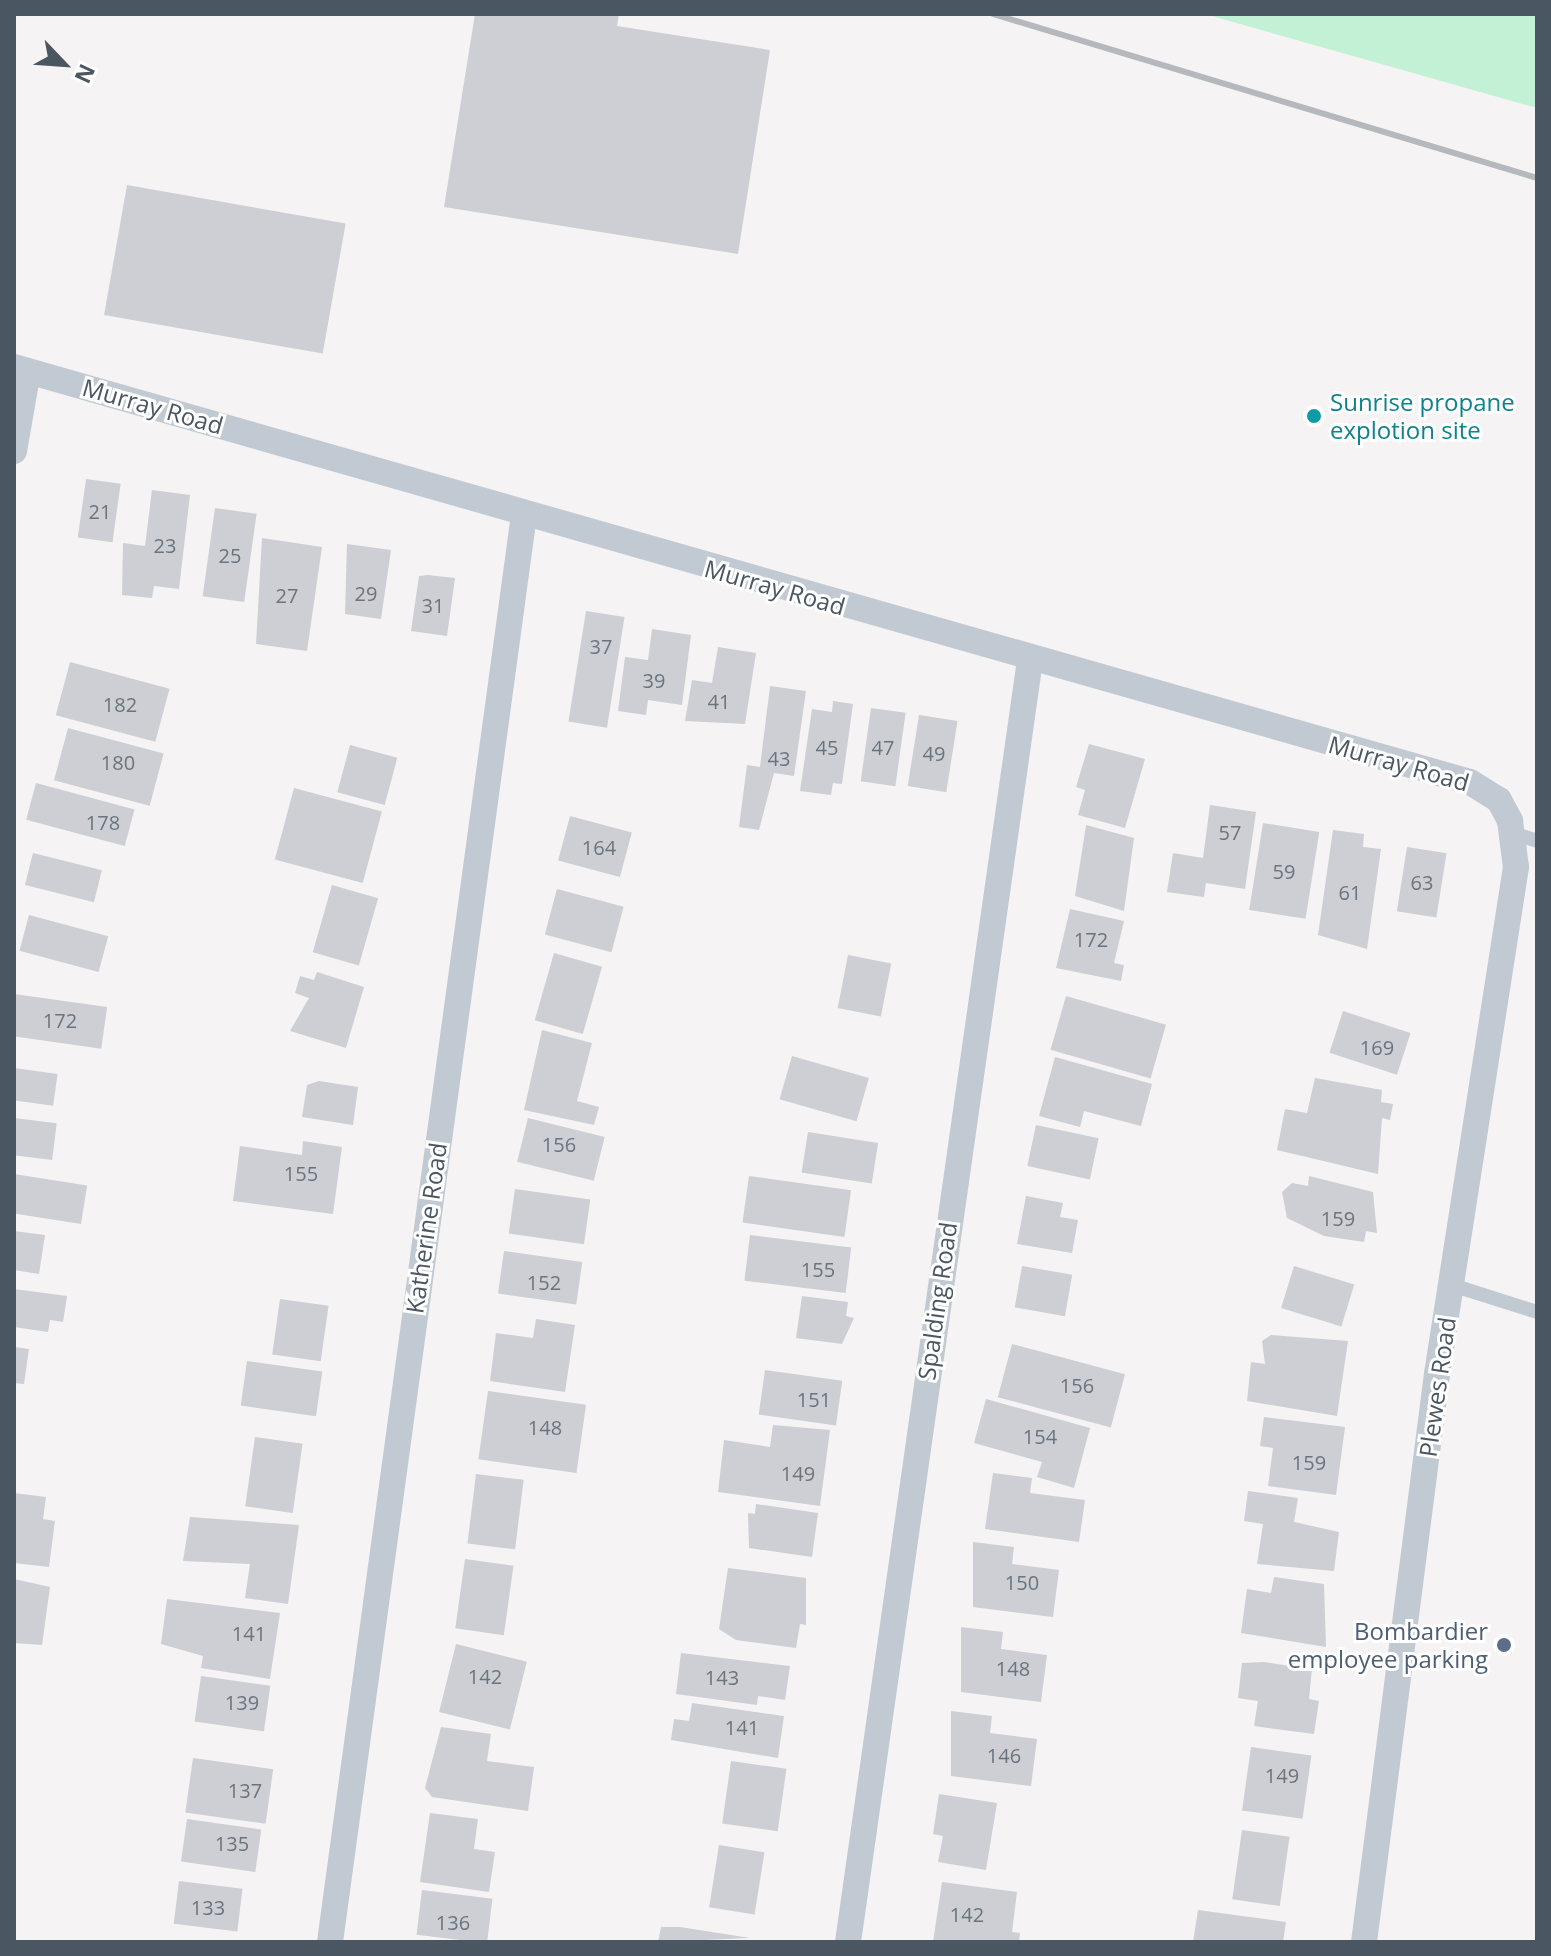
<!DOCTYPE html>
<style>
body{margin:0}
#map{position:relative;width:1551px;height:1956px;overflow:hidden;background:#f5f3f3;font-family:"Open Sans",sans-serif}
div>[style]{position:absolute}
[style*='--x']{left:calc(var(--x)*1px);top:calc(var(--y)*1px);width:calc(var(--w)*1px);rotate:calc(var(--a)*1deg)}
.green>*{inset:0;background:#c3f1d5}
.building>*{inset:0;background:#cdcfd5;transform-origin:0 0}
.lane>*{height:14px;margin:-7px;padding:0 7px;transform-origin:7px;border-radius:7px;background:#c1cad2}
.street>*{height:26px;margin:-13px;padding:0 13px;transform-origin:13px;border-radius:13px;background:#c1cad2}
.rail>*{height:6px;margin:-3px;padding:0 3px;transform-origin:3px;border-radius:3px;background:#b5b8bd}
.dots>*{width:22px;height:22px;translate:-50% -50%;box-sizing:border-box;border:4px solid #fff;border-radius:50%}
span{translate:-50% -50%;white-space:nowrap;text-align:center;line-height:1.15;-webkit-text-stroke:6px #fff;paint-order:stroke}
.number-label{font-size:20px;color:#6b747e}
.number-label span{-webkit-text-stroke-width:0}
.culture-label{font-size:24px;color:#0d838f}
.left{translate:0 -50%;text-align:left}
.street-label{font-size:24px;color:#4a5661}
.service-label{font-size:24px;color:#4e5e75}
.right{translate:-100% -50%;text-align:right}
.frame{position:absolute;inset:0;border:16px solid #4a5661;pointer-events:none}
.north{position:absolute;left:24px;top:24px;width:80px;height:80px;-webkit-text-stroke:6px #fff;paint-order:stroke;rotate:115deg;font-size:22px;font-weight:700;line-height:32px;text-align:center;color:#4a5661}
.north::after{content:'';display:block;margin:auto;width:28px;height:36px;background:#4a5661;clip-path:polygon(50% 0,100% 100%,50% 72%,0 100%)}
</style>
<div id="map">
<div class="green">
<i style="clip-path:polygon(1205px 14px,1537px 14px,1537px 108px)"></i>
</div>
<div class="building">
<i style="clip-path:polygon(475px 14px,619px 14px,617px 26px,770px 50px,738px 254px,444px 207px)"></i>
<i style="left:127px;top:185px;width:222px;height:132px;rotate:10deg"></i>
<i style="left:86px;top:479px;width:35px;height:59px;rotate:8deg"></i>
<i style="clip-path:polygon(152px 490px,190px 495px,179px 589px,154px 586px,152px 598px,122px 595px,123px 543px,145px 546px)"></i>
<i style="left:215px;top:508px;width:42px;height:89px;rotate:8deg"></i>
<i style="clip-path:polygon(262px 538px,322px 547px,307px 651px,256px 644px)"></i>
<i style="clip-path:polygon(347px 544px,391px 550px,381px 619px,345px 614px)"></i>
<i style="clip-path:polygon(428px 575px,455px 578px,447px 636px,411px 631px,419px 576px)"></i>
<i style="left:586px;top:611px;width:39px;height:112px;rotate:9deg"></i>
<i style="clip-path:polygon(652px 629px,691px 635px,682px 705px,648px 700px,646px 715px,618px 711px,625px 657px,648px 660px)"></i>
<i style="clip-path:polygon(718px 647px,756px 653px,745px 724px,685px 721px,692px 680px,712px 683px)"></i>
<i style="left:70px;top:662px;width:103px;height:55px;rotate:15deg"></i>
<i style="clip-path:polygon(770px 686px,806px 691px,794px 776px,774px 773px,759px 830px,739px 827px,747px 765px,760px 767px)"></i>
<i style="clip-path:polygon(833px 701px,853px 704px,842px 784px,833px 783px,831px 795px,800px 791px,812px 709px,832px 712px)"></i>
<i style="left:871px;top:708px;width:35px;height:74px;rotate:8deg"></i>
<i style="left:919px;top:715px;width:39px;height:72px;rotate:9deg"></i>
<i style="left:68px;top:728px;width:99px;height:54px;rotate:15deg"></i>
<i style="clip-path:polygon(1089px 744px,1145px 759px,1125px 828px,1078px 815px,1085px 790px,1076px 787px)"></i>
<i style="left:350px;top:745px;width:49px;height:49px;rotate:15deg"></i>
<i style="left:36px;top:783px;width:102px;height:38px;rotate:15deg"></i>
<i style="left:294px;top:788px;width:91px;height:74px;rotate:15deg"></i>
<i style="clip-path:polygon(1210px 805px,1256px 812px,1245px 889px,1206px 883px,1204px 897px,1167px 892px,1173px 853px,1203px 858px)"></i>
<i style="left:570px;top:816px;width:64px;height:46px;rotate:15deg"></i>
<i style="left:1263px;top:823px;width:57px;height:88px;rotate:9deg"></i>
<i style="clip-path:polygon(1086px 825px,1134px 838px,1124px 911px,1075px 896px)"></i>
<i style="clip-path:polygon(1333px 830px,1364px 834px,1363px 847px,1381px 849px,1367px 949px,1318px 935px)"></i>
<i style="left:1407px;top:847px;width:40px;height:65px;rotate:9deg"></i>
<i style="left:33px;top:853px;width:71px;height:33px;rotate:14deg"></i>
<i style="left:332px;top:885px;width:48px;height:70px;rotate:16deg"></i>
<i style="left:557px;top:889px;width:69px;height:47px;rotate:15deg"></i>
<i style="clip-path:polygon(1070px 909px,1124px 921px,1114px 963px,1124px 965px,1121px 981px,1056px 968px)"></i>
<i style="left:29px;top:915px;width:82px;height:37px;rotate:15deg"></i>
<i style="left:554px;top:953px;width:50px;height:70px;rotate:16deg"></i>
<i style="left:848px;top:955px;width:44px;height:54px;rotate:11deg"></i>
<i style="clip-path:polygon(317px 972px,364px 987px,346px 1048px,290px 1031px,309px 998px,295px 993px,300px 976px,314px 980px)"></i>
<i style="left:14px;top:994px;width:94px;height:42px;rotate:8deg"></i>
<i style="left:1066px;top:996px;width:104px;height:56px;rotate:16deg"></i>
<i style="left:1343px;top:1011px;width:71px;height:44px;rotate:18deg"></i>
<i style="clip-path:polygon(542px 1030px,592px 1043px,577px 1101px,599px 1107px,594px 1125px,524px 1110px)"></i>
<i style="left:792px;top:1056px;width:80px;height:45px;rotate:16deg"></i>
<i style="clip-path:polygon(1055px 1057px,1152px 1084px,1141px 1126px,1084px 1111px,1080px 1127px,1039px 1116px)"></i>
<i style="left:14px;top:1068px;width:44px;height:32px;rotate:8deg"></i>
<i style="clip-path:polygon(1315px 1078px,1382px 1090px,1381px 1102px,1393px 1104px,1390px 1120px,1382px 1118px,1378px 1174px,1277px 1150px,1285px 1109px,1307px 1113px)"></i>
<i style="clip-path:polygon(319px 1081px,358px 1087px,353px 1125px,302px 1117px,307px 1085px)"></i>
<i style="left:14px;top:1118px;width:43px;height:37px;rotate:7deg"></i>
<i style="left:528px;top:1118px;width:79px;height:45px;rotate:14deg"></i>
<i style="left:1036px;top:1125px;width:64px;height:42px;rotate:12deg"></i>
<i style="left:808px;top:1132px;width:71px;height:41px;rotate:9deg"></i>
<i style="clip-path:polygon(303px 1141px,342px 1147px,333px 1214px,233px 1201px,240px 1146px,302px 1155px)"></i>
<i style="left:14px;top:1174px;width:74px;height:39px;rotate:9deg"></i>
<i style="left:749px;top:1176px;width:103px;height:47px;rotate:8deg"></i>
<i style="clip-path:polygon(1309px 1176px,1373px 1192px,1377px 1233px,1366px 1231px,1364px 1242px,1324px 1236px,1287px 1218px,1282px 1192px,1292px 1183px,1308px 1186px)"></i>
<i style="left:515px;top:1189px;width:76px;height:45px;rotate:8deg"></i>
<i style="clip-path:polygon(1026px 1196px,1063px 1203px,1060px 1217px,1078px 1220px,1072px 1253px,1017px 1244px)"></i>
<i style="clip-path:polygon(14px 1231px,45px 1235px,39px 1274px,14px 1270px)"></i>
<i style="left:750px;top:1235px;width:102px;height:46px;rotate:7deg"></i>
<i style="left:504px;top:1251px;width:79px;height:43px;rotate:8deg"></i>
<i style="left:1022px;top:1266px;width:51px;height:42px;rotate:10deg"></i>
<i style="left:1294px;top:1266px;width:63px;height:44px;rotate:17deg"></i>
<i style="clip-path:polygon(14px 1289px,67px 1296px,63px 1322px,50px 1320px,48px 1332px,14px 1327px)"></i>
<i style="clip-path:polygon(802px 1296px,848px 1302px,846px 1316px,854px 1318px,842px 1344px,796px 1338px)"></i>
<i style="left:280px;top:1299px;width:49px;height:56px;rotate:8deg"></i>
<i style="clip-path:polygon(536px 1319px,575px 1325px,565px 1392px,490px 1381px,496px 1333px,533px 1338px)"></i>
<i style="clip-path:polygon(1271px 1335px,1348px 1341px,1337px 1416px,1247px 1401px,1251px 1362px,1265px 1364px,1262px 1341px)"></i>
<i style="left:1012px;top:1344px;width:117px;height:55px;rotate:15deg"></i>
<i style="clip-path:polygon(14px 1347px,29px 1349px,24px 1384px,14px 1383px)"></i>
<i style="left:247px;top:1361px;width:76px;height:45px;rotate:8deg"></i>
<i style="left:765px;top:1370px;width:78px;height:45px;rotate:8deg"></i>
<i style="left:488px;top:1391px;width:99px;height:69px;rotate:8deg"></i>
<i style="clip-path:polygon(986px 1399px,1090px 1428px,1074px 1488px,1037px 1477px,1042px 1462px,974px 1443px)"></i>
<i style="clip-path:polygon(1264px 1417px,1345px 1427px,1336px 1495px,1268px 1486px,1273px 1448px,1260px 1446px)"></i>
<i style="clip-path:polygon(773px 1425px,830px 1430px,820px 1506px,718px 1492px,724px 1440px,770px 1447px)"></i>
<i style="left:255px;top:1437px;width:48px;height:70px;rotate:8deg"></i>
<i style="clip-path:polygon(993px 1473px,1032px 1478px,1030px 1493px,1085px 1500px,1079px 1542px,985px 1529px)"></i>
<i style="left:476px;top:1474px;width:48px;height:70px;rotate:7deg"></i>
<i style="clip-path:polygon(1248px 1491px,1298px 1498px,1294px 1522px,1339px 1532px,1334px 1571px,1257px 1564px,1263px 1524px,1244px 1521px)"></i>
<i style="clip-path:polygon(14px 1493px,46px 1497px,43px 1519px,55px 1521px,49px 1567px,14px 1563px)"></i>
<i style="clip-path:polygon(756px 1504px,818px 1513px,812px 1557px,749px 1548px,748px 1513px,755px 1514px)"></i>
<i style="clip-path:polygon(190px 1517px,299px 1525px,288px 1604px,245px 1598px,250px 1564px,183px 1561px)"></i>
<i style="clip-path:polygon(973px 1542px,1014px 1547px,1012px 1564px,1059px 1570px,1053px 1617px,973px 1607px)"></i>
<i style="left:465px;top:1559px;width:49px;height:70px;rotate:8deg"></i>
<i style="clip-path:polygon(728px 1568px,806px 1578px,806px 1625px,800px 1624px,796px 1648px,736px 1640px,719px 1629px)"></i>
<i style="clip-path:polygon(1274px 1577px,1324px 1584px,1326px 1647px,1241px 1633px,1247px 1589px,1271px 1593px)"></i>
<i style="clip-path:polygon(14px 1579px,50px 1587px,42px 1645px,14px 1643px)"></i>
<i style="clip-path:polygon(167px 1599px,280px 1613px,270px 1679px,201px 1668px,203px 1656px,161px 1644px)"></i>
<i style="clip-path:polygon(961px 1627px,1003px 1632px,1001px 1649px,1047px 1655px,1041px 1702px,961px 1692px)"></i>
<i style="left:456px;top:1644px;width:73px;height:70px;rotate:14deg"></i>
<i style="clip-path:polygon(681px 1653px,790px 1666px,785px 1700px,758px 1696px,757px 1705px,676px 1694px)"></i>
<i style="clip-path:polygon(1264px 1662px,1312px 1669px,1309px 1699px,1319px 1701px,1314px 1734px,1254px 1726px,1258px 1701px,1238px 1698px,1242px 1663px)"></i>
<i style="left:201px;top:1676px;width:70px;height:46px;rotate:8deg"></i>
<i style="clip-path:polygon(692px 1703px,784px 1716px,778px 1758px,671px 1740px,674px 1719px,689px 1721px)"></i>
<i style="clip-path:polygon(951px 1711px,992px 1716px,990px 1733px,1037px 1739px,1031px 1786px,951px 1776px)"></i>
<i style="clip-path:polygon(441px 1727px,491px 1734px,487px 1761px,534px 1767px,528px 1811px,432px 1797px,425px 1788px)"></i>
<i style="left:1251px;top:1747px;width:61px;height:64px;rotate:8deg"></i>
<i style="left:193px;top:1758px;width:81px;height:55px;rotate:8deg"></i>
<i style="left:731px;top:1761px;width:56px;height:63px;rotate:8deg"></i>
<i style="clip-path:polygon(939px 1794px,997px 1803px,986px 1870px,938px 1862px,943px 1836px,933px 1834px)"></i>
<i style="clip-path:polygon(430px 1813px,478px 1819px,474px 1849px,495px 1852px,489px 1892px,420px 1882px)"></i>
<i style="left:187px;top:1819px;width:75px;height:43px;rotate:8deg"></i>
<i style="left:1242px;top:1830px;width:48px;height:70px;rotate:8deg"></i>
<i style="left:719px;top:1845px;width:46px;height:63px;rotate:9deg"></i>
<i style="left:179px;top:1881px;width:64px;height:43px;rotate:7deg"></i>
<i style="clip-path:polygon(942px 1882px,1017px 1892px,1012px 1932px,1020px 1933px,1019px 1942px,933px 1942px)"></i>
<i style="left:422px;top:1890px;width:71px;height:45px;rotate:7deg"></i>
<i style="clip-path:polygon(1198px 1910px,1286px 1922px,1283px 1942px,1193px 1942px)"></i>
<i style="clip-path:polygon(661px 1927px,680px 1927px,750px 1938px,658px 1942px)"></i>
</div>
<div class="lane">
<i style="--x:1513;--y:833;--w:25;--a:18"></i>
<i style="--x:1452;--y:1285;--w:89;--a:17.6"></i>
</div>
<div class="street">
<i style="--x:14;--y:367;--w:1514;--a:15.91"></i>
<i style="--x:1470;--y:782;--w:34;--a:32"></i>
<i style="--x:1499;--y:800;--w:24;--a:62"></i>
<i style="--x:1510;--y:821;--w:46;--a:82.6"></i>
<i style="--x:1516;--y:867;--w:513;--a:98.86"></i>
<i style="--x:1437;--y:1374;--w:573;--a:97.32"></i>
<i style="--x:14;--y:451;--w:81;--a:-80.1"></i>
<i style="--x:330;--y:1942;--w:1440;--a:-82.26"></i>
<i style="--x:848;--y:1942;--w:1295;--a:-81.92"></i>
</div>
<div class="rail">
<i style="--x:993;--y:14;--w:568;--a:16.78"></i>
</div>
<div class="dots">
<i style="left:1314px;top:416px;background:#0f9aa8"></i>
<i style="left:1504px;top:1645px;background:#5c6f8a"></i>
</div>
<div class="number-label">
<span style="left:100px;top:511px">21</span>
<span style="left:165px;top:545px">23</span>
<span style="left:230px;top:555px">25</span>
<span style="left:366px;top:593px">29</span>
<span style="left:287px;top:595px">27</span>
<span style="left:433px;top:605px">31</span>
<span style="left:601px;top:646px">37</span>
<span style="left:654px;top:680px">39</span>
<span style="left:719px;top:701px">41</span>
<span style="left:120px;top:704px">182</span>
<span style="left:827px;top:747px">45</span>
<span style="left:883px;top:747px">47</span>
<span style="left:934px;top:753px">49</span>
<span style="left:779px;top:758px">43</span>
<span style="left:118px;top:762px">180</span>
<span style="left:103px;top:822px">178</span>
<span style="left:1230px;top:832px">57</span>
<span style="left:599px;top:847px">164</span>
<span style="left:1284px;top:871px">59</span>
<span style="left:1422px;top:882px">63</span>
<span style="left:1350px;top:892px">61</span>
<span style="left:1091px;top:939px">172</span>
<span style="left:60px;top:1020px">172</span>
<span style="left:1377px;top:1047px">169</span>
<span style="left:559px;top:1144px">156</span>
<span style="left:301px;top:1173px">155</span>
<span style="left:1338px;top:1218px">159</span>
<span style="left:818px;top:1269px">155</span>
<span style="left:544px;top:1282px">152</span>
<span style="left:1077px;top:1385px">156</span>
<span style="left:814px;top:1399px">151</span>
<span style="left:545px;top:1427px">148</span>
<span style="left:1040px;top:1436px">154</span>
<span style="left:1309px;top:1462px">159</span>
<span style="left:798px;top:1473px">149</span>
<span style="left:1022px;top:1582px">150</span>
<span style="left:249px;top:1633px">141</span>
<span style="left:1013px;top:1668px">148</span>
<span style="left:485px;top:1676px">142</span>
<span style="left:722px;top:1677px">143</span>
<span style="left:242px;top:1702px">139</span>
<span style="left:742px;top:1727px">141</span>
<span style="left:1004px;top:1755px">146</span>
<span style="left:1282px;top:1775px">149</span>
<span style="left:245px;top:1790px">137</span>
<span style="left:232px;top:1843px">135</span>
<span style="left:208px;top:1907px">133</span>
<span style="left:967px;top:1914px">142</span>
<span style="left:453px;top:1922px">136</span>
</div>
<div class="culture-label">
<span class="left" style="left:1330px;top:416px">Sunrise propane<br>explotion site</span>
</div>
<div class="street-label">
<span style="left:153px;top:406px;rotate:16deg">Murray Road</span>
<span style="left:775px;top:587px;rotate:16deg">Murray Road</span>
<span style="left:1399px;top:763px;rotate:16deg">Murray Road</span>
<span style="left:426px;top:1228px;rotate:-82deg">Katherine Road</span>
<span style="left:937px;top:1301px;rotate:-82deg">Spalding Road</span>
<span style="left:1437px;top:1387px;rotate:-82deg">Plewes Road</span>
</div>
<div class="service-label">
<span class="right" style="left:1488px;top:1645px">Bombardier<br>employee parking</span>
</div>
<div class="frame"></div>
<div class="north">N</div>
</div>
